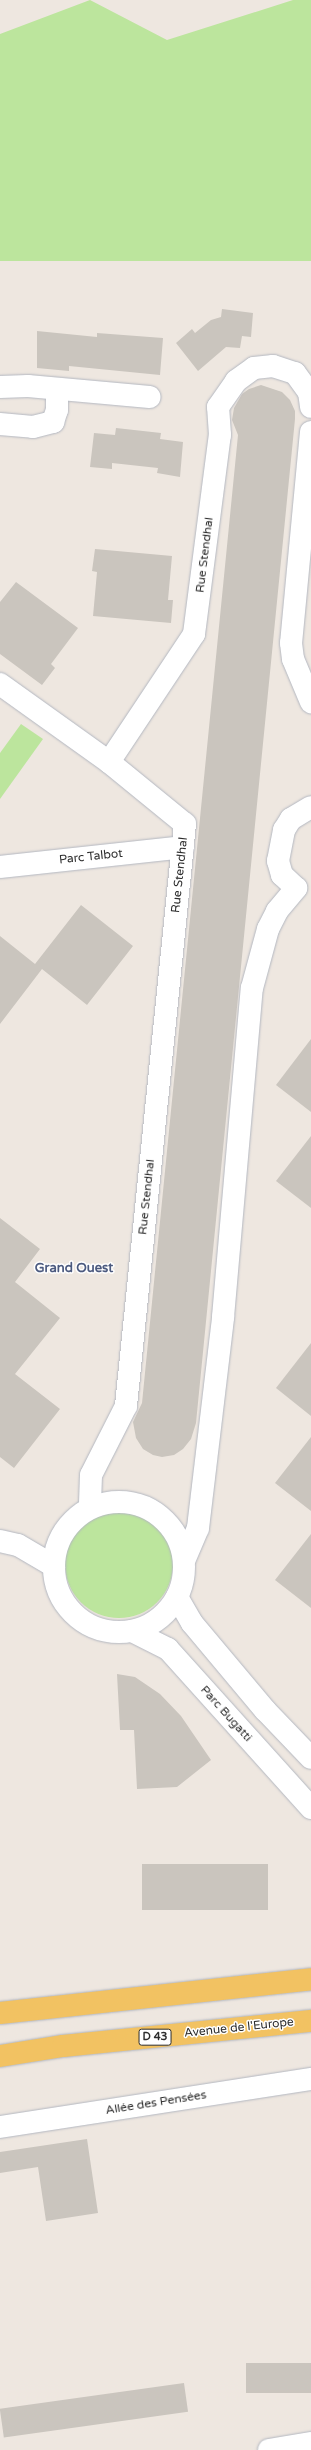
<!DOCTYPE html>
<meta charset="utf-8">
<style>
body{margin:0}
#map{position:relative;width:311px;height:2450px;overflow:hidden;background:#eee7e0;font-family:"Varela Round",sans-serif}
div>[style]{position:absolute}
.green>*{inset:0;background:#bce59d}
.round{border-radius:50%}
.building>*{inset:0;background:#cac5be;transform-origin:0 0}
.roads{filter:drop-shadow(0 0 1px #b3b7c0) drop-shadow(0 0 1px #b3b7c0)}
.minor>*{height:22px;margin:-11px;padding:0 11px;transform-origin:11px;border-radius:11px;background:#fff}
.minor>.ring{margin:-11px;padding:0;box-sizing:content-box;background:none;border:22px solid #fff;border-radius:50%}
.major>*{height:22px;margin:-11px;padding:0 11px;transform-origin:11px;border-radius:11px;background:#f2c262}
span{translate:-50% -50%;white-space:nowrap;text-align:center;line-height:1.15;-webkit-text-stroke:3px #fff;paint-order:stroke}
.shield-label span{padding:1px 3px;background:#fff;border:1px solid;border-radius:3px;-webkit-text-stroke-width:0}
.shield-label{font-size:11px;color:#2d2d2d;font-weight:700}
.street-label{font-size:12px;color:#2d2d2d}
.neighbourhood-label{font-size:13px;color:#4c5a7f;font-weight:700}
</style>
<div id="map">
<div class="green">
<div style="clip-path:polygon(90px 0,167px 40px,293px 0,311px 0,311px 261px,0 261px,0 34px)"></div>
<div style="clip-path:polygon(21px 724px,43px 739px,0 799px,0 753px)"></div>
<div class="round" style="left:65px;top:1510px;width:108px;height:108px"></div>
</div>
<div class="building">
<div style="clip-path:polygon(222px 309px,253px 313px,251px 337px,242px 336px,240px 348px,226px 347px,198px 371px,176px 343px,192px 329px,195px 333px,211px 320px,221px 317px)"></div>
<div style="clip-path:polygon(37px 331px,97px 337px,97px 333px,163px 338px,160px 375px,69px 366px,69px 371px,37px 368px)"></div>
<div style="clip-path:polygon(261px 385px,282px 392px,290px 400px,295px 411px,295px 419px,196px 1423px,191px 1439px,183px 1449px,174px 1455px,162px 1457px,153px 1455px,143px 1449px,136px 1438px,133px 1422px,142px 1403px,238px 435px,232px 420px,234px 408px,242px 394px,249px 389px)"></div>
<div style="clip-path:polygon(116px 428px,161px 433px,160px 439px,183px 442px,180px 477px,157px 473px,158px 468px,112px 463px,112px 469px,90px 467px,94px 433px,115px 435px)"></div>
<div style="clip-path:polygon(95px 549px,172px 556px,168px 600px,173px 600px,171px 623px,93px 616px,97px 572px,92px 571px)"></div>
<div style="clip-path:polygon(16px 582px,78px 628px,51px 664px,55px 668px,42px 685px,0 654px,0 602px)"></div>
<div style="clip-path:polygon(81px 905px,133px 946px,87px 1005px,42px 969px,0 1024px,0 936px,35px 964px)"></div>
<div style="clip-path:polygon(311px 1039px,311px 1112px,276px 1085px)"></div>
<div style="clip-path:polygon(311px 1136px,311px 1208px,276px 1181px)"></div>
<div style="clip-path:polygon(0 1218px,40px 1249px,15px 1282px,60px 1318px,15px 1374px,60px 1409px,14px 1468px,0 1457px)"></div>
<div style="clip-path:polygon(311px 1343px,311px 1416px,276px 1388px)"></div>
<div style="clip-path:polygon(311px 1437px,311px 1511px,275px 1483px)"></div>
<div style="clip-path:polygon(311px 1534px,311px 1608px,275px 1580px)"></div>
<div style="clip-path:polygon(117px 1674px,135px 1677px,160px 1694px,181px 1716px,211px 1760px,177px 1787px,137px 1789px,134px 1730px,120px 1730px)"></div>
<div style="left:268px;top:1864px;width:46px;height:126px;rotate:90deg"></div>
<div style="clip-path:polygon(87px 2139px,98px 2213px,46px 2221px,38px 2167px,0 2173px,0 2152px)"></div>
<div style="left:311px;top:2363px;width:30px;height:65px;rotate:90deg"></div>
<div style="left:184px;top:2383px;width:29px;height:186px;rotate:82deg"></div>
</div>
<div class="roads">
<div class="minor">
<div style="left:0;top:387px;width:28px;rotate:-2deg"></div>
<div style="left:28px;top:386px;width:122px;rotate:5.2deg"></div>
<div style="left:0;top:424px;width:33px;rotate:5deg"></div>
<div style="left:33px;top:427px;width:21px;rotate:-14deg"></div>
<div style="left:53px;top:422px;width:13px;rotate:-72deg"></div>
<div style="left:57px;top:410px;width:21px;rotate:-90deg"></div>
<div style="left:311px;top:432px;width:212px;rotate:95.4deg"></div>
<div style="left:291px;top:643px;width:16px;rotate:83deg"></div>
<div style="left:293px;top:659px;width:47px;rotate:67.3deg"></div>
<div style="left:0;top:684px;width:134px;rotate:35.6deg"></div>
<div style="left:109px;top:762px;width:98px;rotate:39.2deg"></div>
<div style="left:185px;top:824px;width:585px;rotate:95.79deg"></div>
<div style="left:126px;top:1406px;width:77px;rotate:116.9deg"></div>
<div style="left:91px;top:1475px;width:32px;rotate:92deg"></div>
<div style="left:109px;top:762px;width:154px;rotate:-56.4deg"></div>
<div style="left:194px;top:634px;width:201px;rotate:-82.6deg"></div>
<div style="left:220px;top:435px;width:28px;rotate:-94deg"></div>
<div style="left:218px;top:407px;width:32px;rotate:-55deg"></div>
<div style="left:236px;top:381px;width:22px;rotate:-36deg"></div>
<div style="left:254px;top:368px;width:19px;rotate:-6deg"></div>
<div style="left:273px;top:366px;width:23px;rotate:18deg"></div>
<div style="left:295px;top:373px;width:24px;rotate:54deg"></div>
<div style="left:309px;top:392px;width:15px;rotate:82deg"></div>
<div style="left:0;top:867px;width:184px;rotate:-6.2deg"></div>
<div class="ring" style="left:54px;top:1502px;width:108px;height:108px"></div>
<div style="left:0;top:1541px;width:18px;rotate:13deg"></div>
<div style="left:18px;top:1545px;width:42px;rotate:30.3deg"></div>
<div style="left:184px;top:1561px;width:36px;rotate:-67deg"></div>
<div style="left:198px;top:1528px;width:212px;rotate:-83.2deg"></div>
<div style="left:223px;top:1317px;width:330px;rotate:-85deg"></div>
<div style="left:252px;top:988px;width:61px;rotate:-74.8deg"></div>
<div style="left:268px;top:929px;width:20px;rotate:-63deg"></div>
<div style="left:277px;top:911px;width:30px;rotate:-50deg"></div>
<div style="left:296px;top:888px;width:19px;rotate:-137deg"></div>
<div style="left:282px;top:875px;width:15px;rotate:-106deg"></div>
<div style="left:278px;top:861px;width:32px;rotate:-79deg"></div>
<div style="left:284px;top:830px;width:13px;rotate:-58deg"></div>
<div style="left:291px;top:819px;width:23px;rotate:-31deg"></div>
<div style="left:177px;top:1597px;width:30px;rotate:60deg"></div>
<div style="left:192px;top:1623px;width:114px;rotate:50deg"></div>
<div style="left:265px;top:1710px;width:66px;rotate:46.2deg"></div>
<div style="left:132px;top:1631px;width:40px;rotate:26.6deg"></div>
<div style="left:168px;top:1649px;width:214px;rotate:48deg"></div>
<div style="left:0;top:2127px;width:315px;rotate:-8.8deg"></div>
<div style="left:269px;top:2450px;width:43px;rotate:-9.5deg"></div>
</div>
<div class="major">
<div style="left:0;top:2013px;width:313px;rotate:-6.2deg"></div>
<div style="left:0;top:2056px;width:64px;rotate:-9deg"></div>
<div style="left:63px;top:2046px;width:249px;rotate:-5.8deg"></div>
</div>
</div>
<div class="shield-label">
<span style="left:155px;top:2037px">D 43</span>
</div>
<div class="street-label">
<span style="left:205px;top:555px;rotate:-83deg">Rue Stendhal</span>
<span style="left:91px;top:857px;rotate:-6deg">Parc Talbot</span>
<span style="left:180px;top:875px;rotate:-84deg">Rue Stendhal</span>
<span style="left:147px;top:1197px;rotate:-84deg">Rue Stendhal</span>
<span style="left:226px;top:1714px;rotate:48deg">Parc Bugatti</span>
<span style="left:239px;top:2028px;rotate:-6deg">Avenue de l'Europe</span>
<span style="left:156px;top:2103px;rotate:-9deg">Allée des Pensées</span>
</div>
<div class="neighbourhood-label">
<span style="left:74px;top:1268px">Grand Ouest</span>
</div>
</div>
